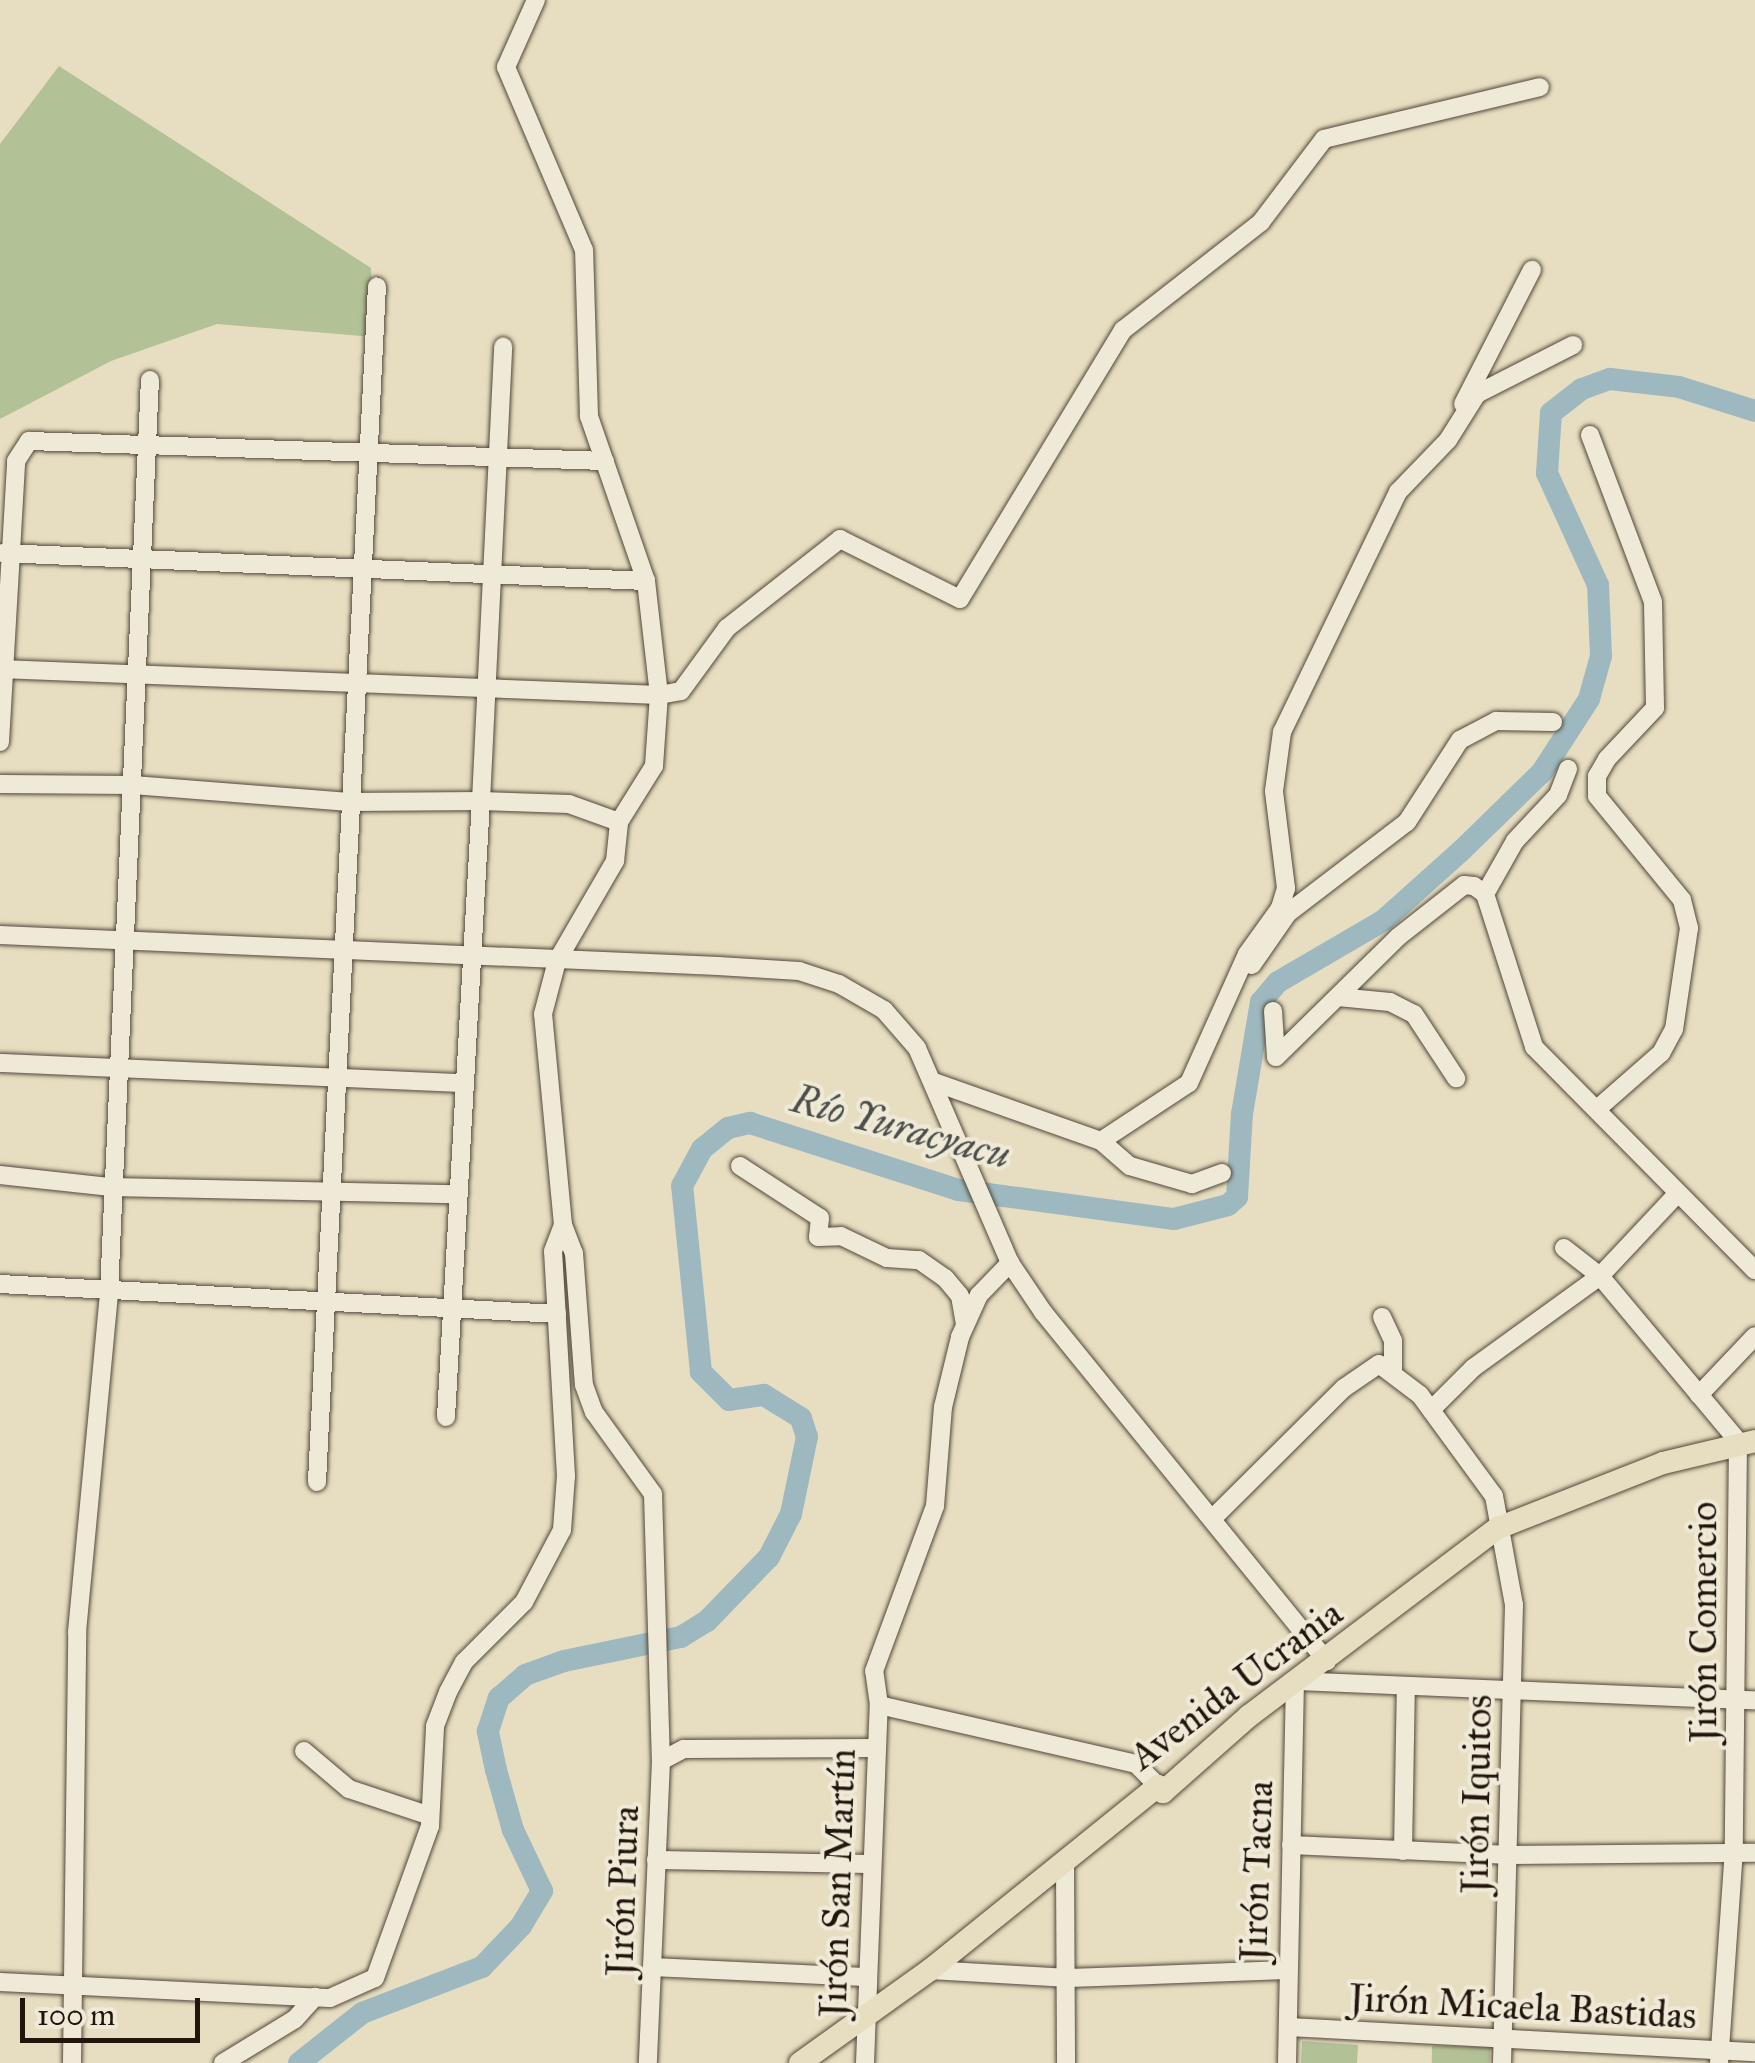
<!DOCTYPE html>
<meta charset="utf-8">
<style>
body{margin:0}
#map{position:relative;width:1755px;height:2063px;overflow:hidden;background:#e7dec1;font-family:"IM FELL Great Primer",serif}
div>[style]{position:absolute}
.green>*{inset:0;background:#b2c296;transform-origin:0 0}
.river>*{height:22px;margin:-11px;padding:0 11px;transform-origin:11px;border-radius:11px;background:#9db9bf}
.roads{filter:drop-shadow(0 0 2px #524739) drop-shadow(0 0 2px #524739)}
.minor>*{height:18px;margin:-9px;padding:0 9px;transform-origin:9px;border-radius:9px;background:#efead7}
.major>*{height:22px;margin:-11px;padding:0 11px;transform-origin:11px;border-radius:11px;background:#e7dec1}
span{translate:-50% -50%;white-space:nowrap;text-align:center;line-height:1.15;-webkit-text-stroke:8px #efead7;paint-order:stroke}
.street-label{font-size:38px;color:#21150c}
.water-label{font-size:40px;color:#4c4e4b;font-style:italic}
.scale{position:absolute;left:20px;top:1998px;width:180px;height:45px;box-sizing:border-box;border:5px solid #21150c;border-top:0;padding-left:12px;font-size:30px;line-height:35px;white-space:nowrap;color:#21150c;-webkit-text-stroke:8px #efead7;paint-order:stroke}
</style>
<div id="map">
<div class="green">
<div style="clip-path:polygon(59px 66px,371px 268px,374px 337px,217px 324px,111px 361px,0 419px,0 144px)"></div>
<div style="clip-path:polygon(1302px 2041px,1358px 2045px,1357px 2063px,1301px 2063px)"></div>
<div style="left:1432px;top:2046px;width:58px;height:17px;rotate:1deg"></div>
</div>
<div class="river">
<div style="left:299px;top:2063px;width:80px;rotate:-38.4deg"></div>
<div style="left:362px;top:2013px;width:129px;rotate:-21deg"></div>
<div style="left:482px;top:1967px;width:57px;rotate:-46.4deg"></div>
<div style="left:521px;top:1926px;width:41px;rotate:-59deg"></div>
<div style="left:542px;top:1891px;width:68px;rotate:-115.4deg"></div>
<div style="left:513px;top:1830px;width:62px;rotate:-105.8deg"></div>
<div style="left:496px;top:1770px;width:40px;rotate:-102deg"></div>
<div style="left:488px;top:1731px;width:35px;rotate:-72deg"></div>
<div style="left:499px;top:1698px;width:35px;rotate:-41deg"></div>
<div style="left:525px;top:1675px;width:41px;rotate:-19.7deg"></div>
<div style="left:564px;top:1661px;width:119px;rotate:-11.6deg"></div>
<div style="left:681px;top:1637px;width:31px;rotate:-32deg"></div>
<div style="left:707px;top:1621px;width:89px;rotate:-45.9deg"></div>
<div style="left:769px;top:1557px;width:48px;rotate:-62.9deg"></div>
<div style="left:791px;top:1514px;width:79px;rotate:-78.3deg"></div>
<div style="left:807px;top:1437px;width:20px;rotate:-108deg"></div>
<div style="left:801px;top:1418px;width:44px;rotate:-148.1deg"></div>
<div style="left:764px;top:1395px;width:35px;rotate:172deg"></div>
<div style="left:729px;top:1400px;width:40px;rotate:-135deg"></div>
<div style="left:701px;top:1372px;width:187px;rotate:-95.8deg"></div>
<div style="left:682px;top:1186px;width:42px;rotate:-61.6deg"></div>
<div style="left:702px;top:1149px;width:33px;rotate:-39deg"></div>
<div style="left:728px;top:1128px;width:23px;rotate:-13deg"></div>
<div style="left:750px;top:1123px;width:219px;rotate:17.8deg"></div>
<div style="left:959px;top:1190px;width:217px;rotate:7.7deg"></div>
<div style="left:1174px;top:1219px;width:56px;rotate:-14.5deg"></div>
<div style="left:1228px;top:1205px;width:12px;rotate:-42deg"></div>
<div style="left:1237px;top:1197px;width:83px;rotate:-86.6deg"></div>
<div style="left:1242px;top:1114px;width:114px;rotate:-80.4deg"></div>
<div style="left:1261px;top:1002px;width:26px;rotate:-50deg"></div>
<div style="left:1278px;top:982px;width:123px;rotate:-30.3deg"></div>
<div style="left:1384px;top:920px;width:105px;rotate:-41.9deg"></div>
<div style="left:1462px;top:850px;width:112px;rotate:-44.3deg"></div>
<div style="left:1542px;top:772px;width:87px;rotate:-57.2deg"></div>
<div style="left:1589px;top:699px;width:45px;rotate:-74.4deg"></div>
<div style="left:1601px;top:656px;width:71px;rotate:-92.4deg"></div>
<div style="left:1598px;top:585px;width:123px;rotate:-114.5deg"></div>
<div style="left:1547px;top:473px;width:60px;rotate:-86.2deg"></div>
<div style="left:1551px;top:413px;width:39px;rotate:-38deg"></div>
<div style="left:1582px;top:389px;width:30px;rotate:-20deg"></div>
<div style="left:1610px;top:379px;width:69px;rotate:6.6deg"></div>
<div style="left:1679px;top:387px;width:80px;rotate:17.5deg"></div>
</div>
<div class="roads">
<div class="minor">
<div style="left:1463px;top:404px;width:151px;rotate:-62.8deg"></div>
<div style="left:1590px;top:435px;width:178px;rotate:69.3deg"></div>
<div style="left:1653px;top:602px;width:106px;rotate:88.9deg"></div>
<div style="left:1655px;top:708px;width:70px;rotate:133.3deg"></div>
<div style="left:1607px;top:759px;width:20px;rotate:120deg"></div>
<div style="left:1597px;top:776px;width:20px;rotate:90deg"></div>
<div style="left:1597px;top:796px;width:134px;rotate:50.7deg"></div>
<div style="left:1682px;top:900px;width:29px;rotate:76deg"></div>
<div style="left:1689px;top:928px;width:102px;rotate:98.4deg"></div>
<div style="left:1674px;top:1029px;width:27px;rotate:118deg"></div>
<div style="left:1661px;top:1053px;width:86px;rotate:138.8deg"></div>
<div style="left:2px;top:553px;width:645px;rotate:2.49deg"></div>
<div style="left:0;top:669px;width:660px;rotate:2.26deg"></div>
<div style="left:659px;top:695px;width:22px;rotate:-10deg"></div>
<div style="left:681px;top:691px;width:78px;rotate:-53.9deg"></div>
<div style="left:727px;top:628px;width:144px;rotate:-38.2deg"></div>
<div style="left:840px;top:539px;width:134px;rotate:26.6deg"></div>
<div style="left:960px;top:599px;width:315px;rotate:-58.8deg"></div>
<div style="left:1123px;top:330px;width:175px;rotate:-38deg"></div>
<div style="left:1261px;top:222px;width:104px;rotate:-52.8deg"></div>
<div style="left:1324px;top:139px;width:222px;rotate:-13.5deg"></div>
<div style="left:0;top:742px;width:281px;rotate:-86.7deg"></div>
<div style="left:16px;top:461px;width:24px;rotate:-57deg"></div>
<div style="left:29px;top:441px;width:576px;rotate:1.99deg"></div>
<div style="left:0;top:784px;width:133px;rotate:0.4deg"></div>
<div style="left:133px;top:785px;width:217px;rotate:4.5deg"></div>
<div style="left:349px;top:802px;width:132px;rotate:-0.4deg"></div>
<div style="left:481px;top:801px;width:455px;rotate:-87.2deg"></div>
<div style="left:1485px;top:894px;width:61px;rotate:-60.5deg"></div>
<div style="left:1515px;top:841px;width:63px;rotate:-46.9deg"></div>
<div style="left:1558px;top:795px;width:28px;rotate:-69deg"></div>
<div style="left:0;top:935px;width:719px;rotate:2.47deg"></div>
<div style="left:718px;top:966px;width:81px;rotate:3.5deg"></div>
<div style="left:799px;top:971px;width:42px;rotate:18deg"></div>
<div style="left:839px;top:984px;width:52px;rotate:30deg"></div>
<div style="left:884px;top:1010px;width:50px;rotate:49deg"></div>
<div style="left:917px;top:1048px;width:234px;rotate:66.6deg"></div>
<div style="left:1010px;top:1263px;width:59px;rotate:56deg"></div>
<div style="left:1043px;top:1312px;width:450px;rotate:50.9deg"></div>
<div style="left:1252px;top:965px;width:63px;rotate:-55.3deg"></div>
<div style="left:1288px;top:913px;width:150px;rotate:-37.4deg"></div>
<div style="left:1407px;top:822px;width:98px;rotate:-57.1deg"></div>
<div style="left:1460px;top:740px;width:41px;rotate:-27.8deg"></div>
<div style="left:1496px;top:721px;width:57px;rotate:1deg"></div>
<div style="left:1338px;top:997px;width:52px;rotate:5.5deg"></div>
<div style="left:1390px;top:1002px;width:27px;rotate:27deg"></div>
<div style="left:1414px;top:1014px;width:77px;rotate:56.7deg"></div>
<div style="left:1273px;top:1011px;width:46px;rotate:86.3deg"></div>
<div style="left:1276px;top:1057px;width:171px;rotate:-44.5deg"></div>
<div style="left:1398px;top:937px;width:84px;rotate:-38.2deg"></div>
<div style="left:1464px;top:885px;width:10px;rotate:6deg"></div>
<div style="left:1474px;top:886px;width:14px;rotate:36deg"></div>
<div style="left:1485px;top:894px;width:161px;rotate:72.2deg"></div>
<div style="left:1534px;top:1047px;width:314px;rotate:45.3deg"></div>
<div style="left:0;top:1063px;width:464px;rotate:2.5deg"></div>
<div style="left:934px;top:1082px;width:177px;rotate:19.5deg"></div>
<div style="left:1101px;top:1141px;width:38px;rotate:41deg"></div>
<div style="left:1130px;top:1166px;width:65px;rotate:16.2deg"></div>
<div style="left:1192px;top:1184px;width:32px;rotate:-20deg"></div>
<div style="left:1101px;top:1141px;width:105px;rotate:-33.4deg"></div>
<div style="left:1189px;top:1083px;width:141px;rotate:-65.8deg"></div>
<div style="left:1247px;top:954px;width:57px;rotate:-54.3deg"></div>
<div style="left:1280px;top:908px;width:21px;rotate:-73deg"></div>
<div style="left:1286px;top:888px;width:98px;rotate:-97.1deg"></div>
<div style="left:1274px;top:791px;width:60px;rotate:-82.3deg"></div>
<div style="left:1282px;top:732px;width:267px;rotate:-64.2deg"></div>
<div style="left:1398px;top:492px;width:72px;rotate:-46.1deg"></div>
<div style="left:1448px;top:440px;width:54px;rotate:-57.8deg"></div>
<div style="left:1477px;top:394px;width:108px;rotate:-27deg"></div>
<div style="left:740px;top:1166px;width:95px;rotate:33deg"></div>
<div style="left:820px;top:1218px;width:19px;rotate:96deg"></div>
<div style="left:818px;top:1237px;width:23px;rotate:-2deg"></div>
<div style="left:841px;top:1236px;width:51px;rotate:25.6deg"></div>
<div style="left:887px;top:1258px;width:32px;rotate:4deg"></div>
<div style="left:919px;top:1260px;width:32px;rotate:35deg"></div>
<div style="left:945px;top:1278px;width:23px;rotate:50deg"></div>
<div style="left:960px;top:1296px;width:29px;rotate:80deg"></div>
<div style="left:0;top:1175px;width:112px;rotate:6.2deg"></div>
<div style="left:111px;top:1187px;width:344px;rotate:1.2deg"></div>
<div style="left:563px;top:1225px;width:30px;rotate:69deg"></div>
<div style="left:574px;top:1253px;width:132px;rotate:85.7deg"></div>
<div style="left:584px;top:1385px;width:29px;rotate:70deg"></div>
<div style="left:594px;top:1412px;width:101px;rotate:54.3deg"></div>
<div style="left:653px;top:1494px;width:267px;rotate:88.3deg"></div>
<div style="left:661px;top:1761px;width:302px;rotate:92.5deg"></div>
<div style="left:1564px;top:1248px;width:46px;rotate:37.9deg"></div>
<div style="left:1600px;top:1276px;width:215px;rotate:50.1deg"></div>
<div style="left:1738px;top:1441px;width:408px;rotate:90.6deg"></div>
<div style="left:1734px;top:1849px;width:215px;rotate:94deg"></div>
<div style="left:0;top:1284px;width:558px;rotate:3.08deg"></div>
<div style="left:1382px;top:1317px;width:26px;rotate:65deg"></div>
<div style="left:1393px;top:1341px;width:29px;rotate:90deg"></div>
<div style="left:1699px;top:1395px;width:81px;rotate:-46.5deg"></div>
<div style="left:1431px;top:1410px;width:59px;rotate:-45deg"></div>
<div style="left:1473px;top:1368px;width:157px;rotate:-35.9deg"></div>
<div style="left:1600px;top:1276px;width:112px;rotate:-46.8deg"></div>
<div style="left:446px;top:1417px;width:617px;rotate:-86.75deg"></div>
<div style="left:481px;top:801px;width:88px;rotate:2deg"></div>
<div style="left:569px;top:804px;width:53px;rotate:19.8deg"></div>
<div style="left:317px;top:1482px;width:1197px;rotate:-87.13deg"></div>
<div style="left:1212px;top:1519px;width:186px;rotate:-44.8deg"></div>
<div style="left:1344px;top:1388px;width:42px;rotate:-34.4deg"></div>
<div style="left:1379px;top:1364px;width:51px;rotate:37.1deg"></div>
<div style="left:1420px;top:1395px;width:125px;rotate:53.8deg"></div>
<div style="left:1494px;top:1496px;width:111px;rotate:79.6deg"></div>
<div style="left:1514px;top:1605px;width:458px;rotate:91.5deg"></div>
<div style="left:879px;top:1705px;width:264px;rotate:12.9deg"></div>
<div style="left:1136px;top:1764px;width:31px;rotate:45deg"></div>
<div style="left:304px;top:1751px;width:59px;rotate:40.2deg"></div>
<div style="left:349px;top:1789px;width:85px;rotate:18.4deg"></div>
<div style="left:661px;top:1761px;width:26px;rotate:-28deg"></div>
<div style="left:684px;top:1749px;width:192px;rotate:-0.3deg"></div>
<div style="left:1291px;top:1845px;width:219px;rotate:2.6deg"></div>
<div style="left:1510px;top:1855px;width:245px;rotate:-0.5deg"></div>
<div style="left:1403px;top:1851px;width:165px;rotate:-89deg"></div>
<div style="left:656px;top:1860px;width:215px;rotate:1.1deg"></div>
<div style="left:1065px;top:1864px;width:199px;rotate:89.7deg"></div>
<div style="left:652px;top:1967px;width:213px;rotate:2.7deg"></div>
<div style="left:930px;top:1970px;width:139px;rotate:3.3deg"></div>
<div style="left:1069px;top:1978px;width:217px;rotate:-2.1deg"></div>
<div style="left:0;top:1982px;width:330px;rotate:2.8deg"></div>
<div style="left:330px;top:1998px;width:49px;rotate:-24deg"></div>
<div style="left:375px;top:1978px;width:162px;rotate:-70.1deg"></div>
<div style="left:430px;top:1826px;width:100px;rotate:-87.1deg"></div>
<div style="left:435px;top:1726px;width:36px;rotate:-69deg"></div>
<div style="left:448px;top:1692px;width:34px;rotate:-62deg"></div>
<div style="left:464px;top:1662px;width:85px;rotate:-45deg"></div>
<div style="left:524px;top:1602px;width:81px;rotate:-62.2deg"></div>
<div style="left:562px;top:1530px;width:54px;rotate:-85.8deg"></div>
<div style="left:566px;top:1476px;width:225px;rotate:-93.3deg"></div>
<div style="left:553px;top:1251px;width:28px;rotate:-69deg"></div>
<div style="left:563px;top:1225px;width:212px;rotate:-95.4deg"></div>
<div style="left:543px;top:1014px;width:55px;rotate:-75.2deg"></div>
<div style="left:557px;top:961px;width:116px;rotate:-59.9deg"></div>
<div style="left:615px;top:861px;width:39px;rotate:-84deg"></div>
<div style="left:619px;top:822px;width:66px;rotate:-58deg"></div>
<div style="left:654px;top:766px;width:71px;rotate:-86deg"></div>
<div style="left:659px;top:695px;width:115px;rotate:-96.5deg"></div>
<div style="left:646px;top:581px;width:175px;rotate:-109.1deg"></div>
<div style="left:589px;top:416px;width:166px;rotate:-91.7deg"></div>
<div style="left:584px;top:250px;width:199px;rotate:-113.1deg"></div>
<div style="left:506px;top:67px;width:73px;rotate:-65.9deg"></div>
<div style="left:1289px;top:2027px;width:467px;rotate:3.1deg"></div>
<div style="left:72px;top:2063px;width:431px;rotate:-89.3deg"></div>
<div style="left:77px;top:1632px;width:342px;rotate:-84.6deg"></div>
<div style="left:109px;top:1292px;width:913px;rotate:-87.43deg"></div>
<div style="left:223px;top:2063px;width:84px;rotate:-31.4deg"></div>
<div style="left:295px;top:2019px;width:30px;rotate:-48deg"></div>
<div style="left:865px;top:2063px;width:358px;rotate:-87.8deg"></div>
<div style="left:879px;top:1705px;width:34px;rotate:-98deg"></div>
<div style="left:874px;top:1671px;width:176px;rotate:-69.7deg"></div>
<div style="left:935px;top:1506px;width:99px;rotate:-85.4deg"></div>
<div style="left:943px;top:1407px;width:72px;rotate:-76.3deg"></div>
<div style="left:960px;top:1337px;width:46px;rotate:-65.7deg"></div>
<div style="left:979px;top:1295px;width:45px;rotate:-45.9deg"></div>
<div style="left:1287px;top:2063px;width:382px;rotate:-88.8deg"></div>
<div style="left:1295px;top:1681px;width:460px;rotate:2.4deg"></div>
</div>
<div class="major">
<div style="left:800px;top:2063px;width:160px;rotate:-35.6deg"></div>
<div style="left:930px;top:1970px;width:293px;rotate:-38.9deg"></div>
<div style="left:1158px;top:1786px;width:8px;rotate:50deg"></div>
<div style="left:1163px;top:1792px;width:115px;rotate:-41.5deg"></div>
<div style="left:1249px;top:1716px;width:312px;rotate:-37.1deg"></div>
<div style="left:1498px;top:1528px;width:177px;rotate:-21.5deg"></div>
<div style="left:1663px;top:1463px;width:95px;rotate:-13.4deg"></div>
</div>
</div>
<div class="street-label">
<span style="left:1704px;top:1622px;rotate:-90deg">Jirón Comercio</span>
<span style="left:1236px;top:1685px;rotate:-37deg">Avenida Ucrania</span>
<span style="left:1477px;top:1794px;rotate:-89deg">Jirón Iquitos</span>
<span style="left:1257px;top:1871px;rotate:-88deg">Jirón Tacna</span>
<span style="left:838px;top:1883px;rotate:-88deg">Jirón San Martín</span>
<span style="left:623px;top:1891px;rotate:-88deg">Jirón Piura</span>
<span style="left:1523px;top:2007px;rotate:3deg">Jirón Micaela Bastidas</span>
</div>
<div class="water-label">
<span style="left:901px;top:1127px;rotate:15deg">Río Yuracyacu</span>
</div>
<div class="scale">100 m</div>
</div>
